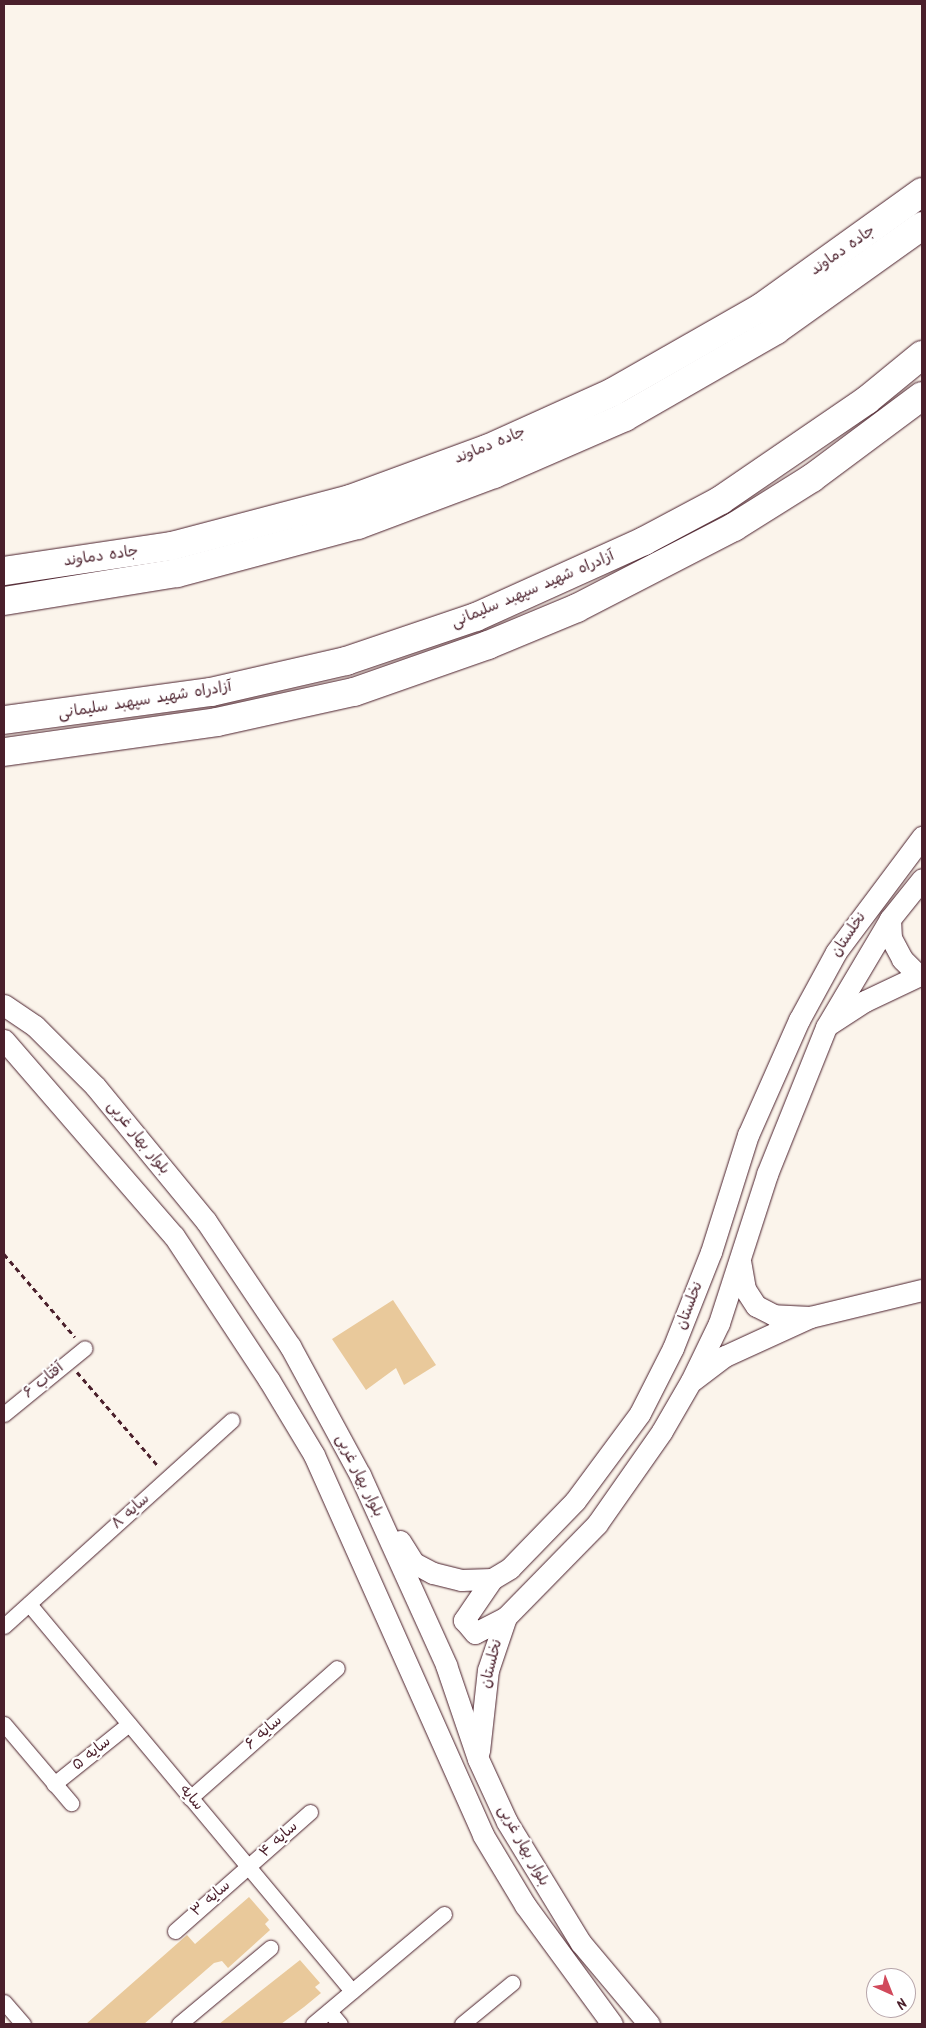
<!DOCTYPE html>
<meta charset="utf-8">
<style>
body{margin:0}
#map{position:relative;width:926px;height:2028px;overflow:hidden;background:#fbf4eb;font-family:Kalam,"Playpen Sans Arabic",sans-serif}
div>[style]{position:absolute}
.building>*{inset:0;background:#e9c99b}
.path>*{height:3px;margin-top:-1.5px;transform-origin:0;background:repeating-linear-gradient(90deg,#4a1f2b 0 5px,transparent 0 9px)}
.roads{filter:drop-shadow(0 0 1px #4a1f2b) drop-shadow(0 0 1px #4a1f2b)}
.street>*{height:15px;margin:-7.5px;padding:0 7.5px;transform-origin:7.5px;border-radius:7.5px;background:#fff}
.secondary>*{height:21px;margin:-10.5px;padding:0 10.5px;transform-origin:10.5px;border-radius:10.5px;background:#fff}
.highway>*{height:28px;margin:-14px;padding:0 14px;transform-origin:14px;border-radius:14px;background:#fff}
span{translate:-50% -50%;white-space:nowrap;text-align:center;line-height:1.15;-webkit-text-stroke:4.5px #fff;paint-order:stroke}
.street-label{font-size:15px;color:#4a1f2b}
.frame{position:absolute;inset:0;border:5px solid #4a1f2b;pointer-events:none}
.north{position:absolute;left:866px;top:1968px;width:50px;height:50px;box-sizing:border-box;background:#fff;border:1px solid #b7a5aa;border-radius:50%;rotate:136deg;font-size:14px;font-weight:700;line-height:20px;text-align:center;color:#4a1f2b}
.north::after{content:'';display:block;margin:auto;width:18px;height:22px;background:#d1495b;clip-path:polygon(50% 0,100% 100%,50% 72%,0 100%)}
</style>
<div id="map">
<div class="building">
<div style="clip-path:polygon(393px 1300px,436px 1365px,404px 1385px,396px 1368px,366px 1390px,332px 1339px)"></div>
<div style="clip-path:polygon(249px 1897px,269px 1920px,265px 1924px,270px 1930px,228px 1968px,222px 1961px,214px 1963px,144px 2024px,86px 2024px,187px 1935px,195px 1944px)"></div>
<div style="clip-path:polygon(300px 1960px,320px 1983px,315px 1987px,321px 1993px,304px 2007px,281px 2024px,219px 2024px)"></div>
</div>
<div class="path">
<div style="left:4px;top:1254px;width:109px;rotate:49.5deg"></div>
<div style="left:77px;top:1372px;width:125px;rotate:49.2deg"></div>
</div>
<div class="roads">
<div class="street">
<div style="left:4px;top:1414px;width:104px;rotate:-39.2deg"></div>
<div style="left:29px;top:1604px;width:504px;rotate:50.15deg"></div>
<div style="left:4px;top:1626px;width:307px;rotate:-42.1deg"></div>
<div style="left:4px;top:1724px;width:104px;rotate:49.7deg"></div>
<div style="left:54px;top:1784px;width:96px;rotate:-38.7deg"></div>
<div style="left:190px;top:1798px;width:196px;rotate:-41.5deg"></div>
<div style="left:175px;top:1931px;width:180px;rotate:-41.4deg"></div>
<div style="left:4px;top:2002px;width:29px;rotate:49deg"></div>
<div style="left:329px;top:2011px;width:17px;rotate:50deg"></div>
<div style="left:179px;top:2024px;width:119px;rotate:-39.9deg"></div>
<div style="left:313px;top:2024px;width:171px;rotate:-40deg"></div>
<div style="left:462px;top:2024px;width:65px;rotate:-39.4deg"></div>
</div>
<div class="secondary">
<div style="left:890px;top:919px;width:19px;rotate:87deg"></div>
<div style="left:891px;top:938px;width:24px;rotate:62deg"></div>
<div style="left:902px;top:959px;width:23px;rotate:45deg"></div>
<div style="left:4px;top:1005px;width:37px;rotate:34deg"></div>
<div style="left:35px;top:1026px;width:85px;rotate:45deg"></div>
<div style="left:95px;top:1086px;width:175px;rotate:50.6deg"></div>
<div style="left:206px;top:1221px;width:151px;rotate:56.1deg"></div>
<div style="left:290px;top:1346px;width:147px;rotate:61.5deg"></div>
<div style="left:360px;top:1475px;width:209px;rotate:65.6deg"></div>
<div style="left:446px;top:1665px;width:99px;rotate:71.2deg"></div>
<div style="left:478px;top:1759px;width:69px;rotate:65.3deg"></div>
<div style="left:507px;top:1822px;width:142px;rotate:58.6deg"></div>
<div style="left:581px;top:1943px;width:106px;rotate:50deg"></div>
<div style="left:828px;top:1025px;width:44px;rotate:-33deg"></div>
<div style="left:865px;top:1001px;width:63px;rotate:-25.3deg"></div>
<div style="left:4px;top:1040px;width:259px;rotate:49.1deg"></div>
<div style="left:174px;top:1236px;width:173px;rotate:56.6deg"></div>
<div style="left:269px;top:1380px;width:87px;rotate:59deg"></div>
<div style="left:314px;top:1455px;width:416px;rotate:66deg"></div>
<div style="left:483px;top:1835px;width:82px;rotate:59deg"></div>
<div style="left:525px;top:1905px;width:147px;rotate:53.8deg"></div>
<div style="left:810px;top:1317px;width:115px;rotate:-13.6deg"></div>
<div style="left:693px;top:1380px;width:40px;rotate:-37deg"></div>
<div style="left:725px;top:1356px;width:94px;rotate:-24.6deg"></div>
<div style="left:810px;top:1317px;width:36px;rotate:-177deg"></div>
<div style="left:774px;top:1315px;width:20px;rotate:-153deg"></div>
<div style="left:756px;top:1306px;width:20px;rotate:-123deg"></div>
<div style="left:745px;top:1289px;width:27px;rotate:-100deg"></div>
<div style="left:400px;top:1541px;width:26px;rotate:58deg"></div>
<div style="left:414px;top:1563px;width:21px;rotate:28deg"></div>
<div style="left:433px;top:1573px;width:29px;rotate:14deg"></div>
<div style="left:461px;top:1580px;width:31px;rotate:-2deg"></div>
<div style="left:492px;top:1579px;width:21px;rotate:-31deg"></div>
<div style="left:510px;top:1568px;width:93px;rotate:-45.9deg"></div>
<div style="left:575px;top:1501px;width:109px;rotate:-53.5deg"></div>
<div style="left:640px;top:1413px;width:73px;rotate:-63.1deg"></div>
<div style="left:673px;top:1348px;width:103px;rotate:-68.4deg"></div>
<div style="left:711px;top:1252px;width:123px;rotate:-72.5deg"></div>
<div style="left:748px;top:1135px;width:126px;rotate:-66.1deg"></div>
<div style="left:799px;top:1020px;width:77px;rotate:-61.4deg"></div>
<div style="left:836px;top:952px;width:144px;rotate:-53.2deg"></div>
<div style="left:492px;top:1579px;width:50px;rotate:124.3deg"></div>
<div style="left:464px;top:1620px;width:17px;rotate:50deg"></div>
<div style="left:475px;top:1633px;width:35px;rotate:-27deg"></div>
<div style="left:479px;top:1751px;width:81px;rotate:-83.7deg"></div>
<div style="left:488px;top:1670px;width:56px;rotate:-71.2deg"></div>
<div style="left:506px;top:1617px;width:130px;rotate:-45.6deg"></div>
<div style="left:597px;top:1524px;width:113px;rotate:-55deg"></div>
<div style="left:662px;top:1431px;width:58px;rotate:-59.9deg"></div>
<div style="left:691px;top:1381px;width:64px;rotate:-64.2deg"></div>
<div style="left:719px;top:1323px;width:157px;rotate:-72.1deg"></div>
<div style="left:767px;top:1174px;width:158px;rotate:-68.1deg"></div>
<div style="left:826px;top:1027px;width:126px;rotate:-59.3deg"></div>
<div style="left:890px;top:919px;width:51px;rotate:-51.3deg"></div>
</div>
<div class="highway">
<div style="left:4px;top:571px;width:170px;rotate:-8.5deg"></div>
<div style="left:172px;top:546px;width:184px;rotate:-14.8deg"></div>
<div style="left:350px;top:499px;width:146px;rotate:-20.1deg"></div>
<div style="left:487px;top:449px;width:138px;rotate:-24.3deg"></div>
<div style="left:613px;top:392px;width:172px;rotate:-29.7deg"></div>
<div style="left:762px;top:307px;width:197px;rotate:-35.7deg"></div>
<div style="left:4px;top:601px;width:175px;rotate:-9.2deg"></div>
<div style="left:177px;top:573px;width:187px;rotate:-14.9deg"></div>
<div style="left:358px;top:525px;width:145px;rotate:-20.6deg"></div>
<div style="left:494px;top:474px;width:143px;rotate:-23.5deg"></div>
<div style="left:625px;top:417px;width:174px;rotate:-29.9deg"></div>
<div style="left:776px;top:330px;width:179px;rotate:-35.5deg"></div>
<div style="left:4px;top:720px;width:209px;rotate:-7.7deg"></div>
<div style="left:211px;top:692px;width:139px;rotate:-12.9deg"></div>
<div style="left:346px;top:661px;width:137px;rotate:-18.7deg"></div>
<div style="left:476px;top:617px;width:184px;rotate:-24.3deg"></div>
<div style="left:644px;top:541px;width:87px;rotate:-28deg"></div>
<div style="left:721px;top:500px;width:177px;rotate:-34.4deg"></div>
<div style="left:867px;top:400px;width:71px;rotate:-39.3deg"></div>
<div style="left:4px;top:752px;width:215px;rotate:-8deg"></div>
<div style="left:217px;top:722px;width:140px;rotate:-12.4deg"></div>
<div style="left:354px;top:692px;width:142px;rotate:-19.3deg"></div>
<div style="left:488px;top:645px;width:96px;rotate:-22.6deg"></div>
<div style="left:577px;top:608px;width:177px;rotate:-27.3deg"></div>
<div style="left:734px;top:527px;width:92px;rotate:-32.1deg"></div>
<div style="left:812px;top:478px;width:137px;rotate:-36.7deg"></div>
</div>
</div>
<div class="street-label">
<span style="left:843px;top:251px;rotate:-35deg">جاده دماوند</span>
<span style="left:490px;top:446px;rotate:-22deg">جاده دماوند</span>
<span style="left:101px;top:557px;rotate:-8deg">جاده دماوند</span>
<span style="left:533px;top:590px;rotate:-23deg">آزادراه شهید سپهبد سلیمانی</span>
<span style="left:145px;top:701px;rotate:-9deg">آزادراه شهید سپهبد سلیمانی</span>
<span style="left:849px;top:935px;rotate:-56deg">نخلستان</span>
<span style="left:138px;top:1138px;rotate:51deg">بلوار بهار غربی</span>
<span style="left:690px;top:1306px;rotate:-69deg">نخلستان</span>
<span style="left:44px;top:1381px;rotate:-39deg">آفتاب ۶</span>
<span style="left:359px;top:1476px;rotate:64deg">بلوار بهار غربی</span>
<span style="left:131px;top:1512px;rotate:-42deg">سایه ۸</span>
<span style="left:492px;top:1664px;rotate:-76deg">نخلستان</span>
<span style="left:264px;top:1733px;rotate:-41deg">سایه ۶</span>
<span style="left:92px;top:1754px;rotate:-39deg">سایه ۵</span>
<span style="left:191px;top:1798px;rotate:50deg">سایه</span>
<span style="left:279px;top:1840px;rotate:-42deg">سایه ۴</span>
<span style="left:523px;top:1846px;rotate:61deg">بلوار بهار غربی</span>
<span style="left:211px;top:1899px;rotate:-41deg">سایه ۳</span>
</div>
<div class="frame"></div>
<div class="north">N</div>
</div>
